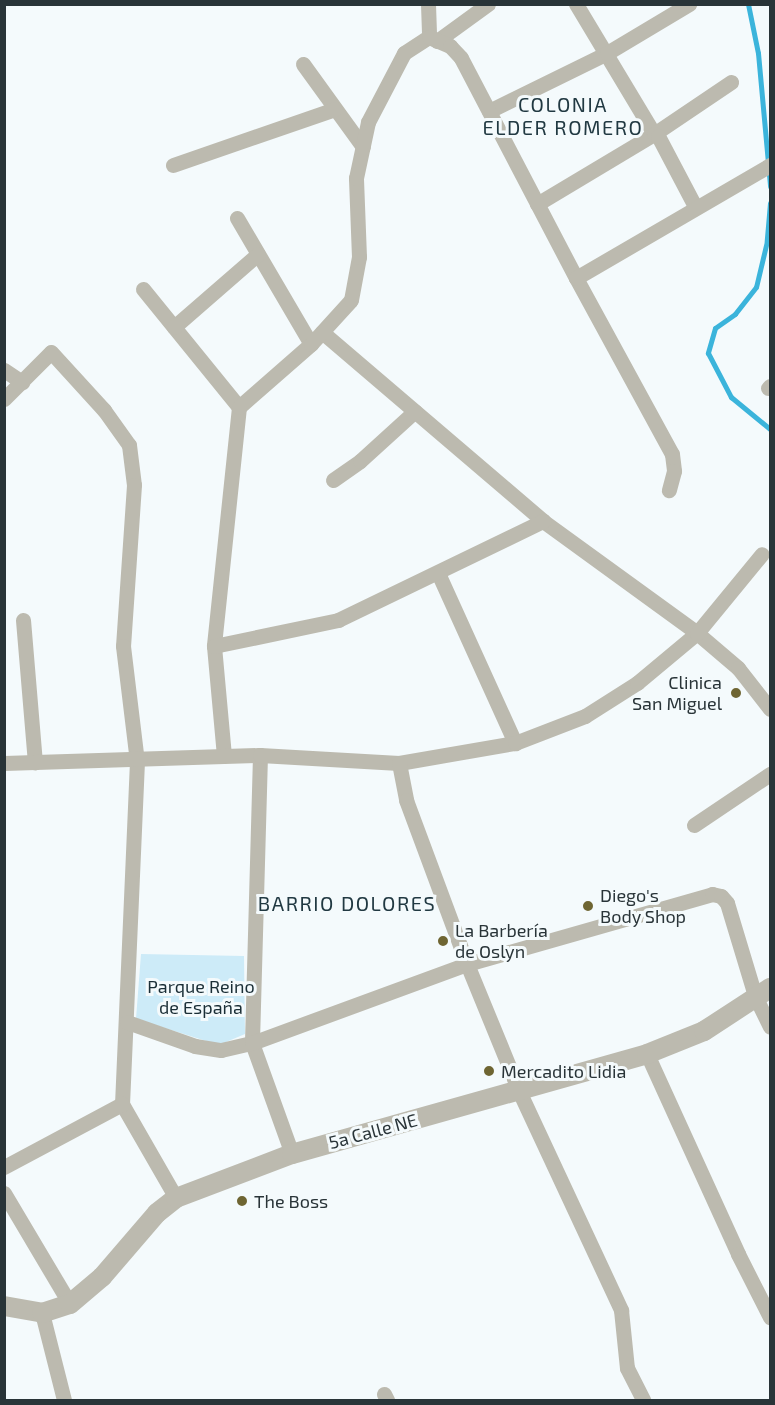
<!DOCTYPE html>
<meta charset="utf-8">
<style>
body{margin:0}
#map{position:relative;width:775px;height:1405px;overflow:hidden;background:#f4fafc;font-family:"Exo 2",sans-serif}
div>[style]{position:absolute}
.green>*{inset:0;background:#cdebf8}
.stream>*{height:5px;margin:-2.5px;padding:0 2.5px;transform-origin:2.5px;border-radius:2.5px;background:#3bb4db}
.minor>*{height:15px;margin:-7.5px;padding:0 7.5px;transform-origin:7.5px;border-radius:7.5px;background:#bcbaaf}
.tertiary>*{height:20px;margin:-10px;padding:0 10px;transform-origin:10px;border-radius:10px;background:#bcbaaf}
.dots>*{width:16px;height:16px;translate:-50% -50%;box-sizing:border-box;border:3px solid #f4fafc;border-radius:50%}
span{translate:-50% -50%;white-space:nowrap;text-align:center;line-height:1.15;-webkit-text-stroke:6px #f4fafc;paint-order:stroke}
.poi-label{font-size:18px;color:#293438}
.right{translate:-100% -50%;text-align:right}
.left{translate:0 -50%;text-align:left}
.park-label{font-size:18px;color:#1a2e36}
.street-label{font-size:18px;color:#293438}
.neighbourhood-label{font-size:20px;color:#213942;letter-spacing:1.5px}
.frame{position:absolute;inset:0;border:6px solid #293438;pointer-events:none}
</style>
<div id="map">
<div class="green">
<div style="clip-path:polygon(141px 954px,244px 956px,245px 1034px,219px 1045px,136px 1019px)"></div>
</div>
<div class="stream">
<div style="left:748px;top:4px;width:50px;rotate:78.5deg"></div>
<div style="left:758px;top:53px;width:134px;rotate:84.8deg"></div>
<div style="left:770px;top:203px;width:38px;rotate:95deg"></div>
<div style="left:767px;top:241px;width:47px;rotate:103.4deg"></div>
<div style="left:756px;top:287px;width:34px;rotate:128deg"></div>
<div style="left:735px;top:314px;width:24px;rotate:145deg"></div>
<div style="left:715px;top:328px;width:26px;rotate:106deg"></div>
<div style="left:708px;top:353px;width:50px;rotate:62.4deg"></div>
<div style="left:731px;top:397px;width:50px;rotate:39.4deg"></div>
</div>
<div class="minor">
<div style="left:428px;top:4px;width:33px;rotate:88deg"></div>
<div style="left:576px;top:4px;width:152px;rotate:59deg"></div>
<div style="left:654px;top:134px;width:93px;rotate:-34deg"></div>
<div style="left:437px;top:41px;width:63px;rotate:-36deg"></div>
<div style="left:303px;top:64px;width:102px;rotate:54.1deg"></div>
<div style="left:489px;top:111px;width:131px;rotate:-26.2deg"></div>
<div style="left:607px;top:53px;width:96px;rotate:-30.9deg"></div>
<div style="left:173px;top:165px;width:171px;rotate:-19.1deg"></div>
<div style="left:537px;top:204px;width:136px;rotate:-30.9deg"></div>
<div style="left:654px;top:134px;width:4px;rotate:27deg"></div>
<div style="left:658px;top:136px;width:81px;rotate:62.2deg"></div>
<div style="left:237px;top:218px;width:146px;rotate:59.6deg"></div>
<div style="left:576px;top:278px;width:200px;rotate:61.4deg"></div>
<div style="left:672px;top:454px;width:17px;rotate:83deg"></div>
<div style="left:674px;top:471px;width:20px;rotate:105deg"></div>
<div style="left:143px;top:289px;width:152px;rotate:50.9deg"></div>
<div style="left:239px;top:407px;width:240px;rotate:96deg"></div>
<div style="left:214px;top:646px;width:110px;rotate:84.8deg"></div>
<div style="left:174px;top:327px;width:111px;rotate:-41deg"></div>
<div style="left:322px;top:332px;width:291px;rotate:40.5deg"></div>
<div style="left:543px;top:521px;width:190px;rotate:36deg"></div>
<div style="left:697px;top:633px;width:54px;rotate:40.5deg"></div>
<div style="left:738px;top:668px;width:52px;rotate:52deg"></div>
<div style="left:4px;top:370px;width:22px;rotate:34deg"></div>
<div style="left:768px;top:388px;width:3px;rotate:-45deg"></div>
<div style="left:4px;top:399px;width:66px;rotate:-45deg"></div>
<div style="left:51px;top:352px;width:79px;rotate:47.6deg"></div>
<div style="left:104px;top:410px;width:43px;rotate:54.5deg"></div>
<div style="left:129px;top:445px;width:40px;rotate:82.9deg"></div>
<div style="left:134px;top:485px;width:161px;rotate:93.9deg"></div>
<div style="left:123px;top:646px;width:116px;rotate:83.1deg"></div>
<div style="left:137px;top:761px;width:343px;rotate:92.5deg"></div>
<div style="left:122px;top:1104px;width:108px;rotate:60.1deg"></div>
<div style="left:239px;top:407px;width:96px;rotate:-41.2deg"></div>
<div style="left:311px;top:344px;width:59px;rotate:-47.7deg"></div>
<div style="left:351px;top:300px;width:44px;rotate:-79.5deg"></div>
<div style="left:359px;top:257px;width:79px;rotate:-92.2deg"></div>
<div style="left:356px;top:178px;width:57px;rotate:-77.9deg"></div>
<div style="left:368px;top:122px;width:78px;rotate:-62.4deg"></div>
<div style="left:404px;top:53px;width:30px;rotate:-33deg"></div>
<div style="left:429px;top:37px;width:23px;rotate:23deg"></div>
<div style="left:450px;top:46px;width:16px;rotate:47deg"></div>
<div style="left:461px;top:58px;width:248px;rotate:62.4deg"></div>
<div style="left:576px;top:278px;width:225px;rotate:-30.2deg"></div>
<div style="left:333px;top:480px;width:33px;rotate:-35deg"></div>
<div style="left:360px;top:461px;width:74px;rotate:-42.3deg"></div>
<div style="left:438px;top:573px;width:187px;rotate:65.6deg"></div>
<div style="left:23px;top:620px;width:143px;rotate:85.2deg"></div>
<div style="left:214px;top:646px;width:127px;rotate:-11.8deg"></div>
<div style="left:338px;top:620px;width:228px;rotate:-25.8deg"></div>
<div style="left:260px;top:755px;width:288px;rotate:91.6deg"></div>
<div style="left:252px;top:1043px;width:118px;rotate:70.2deg"></div>
<div style="left:4px;top:763px;width:256px;rotate:-1.8deg"></div>
<div style="left:260px;top:755px;width:139px;rotate:3.3deg"></div>
<div style="left:399px;top:763px;width:118px;rotate:-9.8deg"></div>
<div style="left:515px;top:743px;width:75px;rotate:-21.1deg"></div>
<div style="left:585px;top:716px;width:62px;rotate:-32.4deg"></div>
<div style="left:637px;top:683px;width:78px;rotate:-39.8deg"></div>
<div style="left:697px;top:633px;width:102px;rotate:-50.6deg"></div>
<div style="left:399px;top:763px;width:38px;rotate:79deg"></div>
<div style="left:406px;top:800px;width:175px;rotate:69.6deg"></div>
<div style="left:467px;top:964px;width:137px;rotate:67.7deg"></div>
<div style="left:519px;top:1091px;width:242px;rotate:65deg"></div>
<div style="left:621px;top:1310px;width:58px;rotate:84.1deg"></div>
<div style="left:627px;top:1368px;width:36px;rotate:63deg"></div>
<div style="left:694px;top:825px;width:92px;rotate:-33.9deg"></div>
<div style="left:127px;top:1022px;width:72px;rotate:19.4deg"></div>
<div style="left:195px;top:1046px;width:26px;rotate:9deg"></div>
<div style="left:221px;top:1050px;width:32px;rotate:-13deg"></div>
<div style="left:252px;top:1043px;width:229px;rotate:-20.2deg"></div>
<div style="left:467px;top:964px;width:255px;rotate:-15.9deg"></div>
<div style="left:712px;top:894px;width:9px;rotate:13deg"></div>
<div style="left:721px;top:896px;width:9px;rotate:49deg"></div>
<div style="left:727px;top:903px;width:97px;rotate:73.2deg"></div>
<div style="left:755px;top:996px;width:34px;rotate:64deg"></div>
<div style="left:647px;top:1054px;width:220px;rotate:65.5deg"></div>
<div style="left:738px;top:1254px;width:71px;rotate:63.1deg"></div>
<div style="left:4px;top:1167px;width:134px;rotate:-28.1deg"></div>
<div style="left:4px;top:1193px;width:129px;rotate:59.3deg"></div>
<div style="left:42px;top:1313px;width:90px;rotate:75.8deg"></div>
<div style="left:384px;top:1394px;width:7px;rotate:63deg"></div>
</div>
<div class="tertiary">
<div style="left:4px;top:1306px;width:39px;rotate:10deg"></div>
<div style="left:42px;top:1313px;width:29px;rotate:-18deg"></div>
<div style="left:70px;top:1304px;width:42px;rotate:-40.2deg"></div>
<div style="left:102px;top:1277px;width:84px;rotate:-49.3deg"></div>
<div style="left:157px;top:1213px;width:24px;rotate:-38deg"></div>
<div style="left:176px;top:1198px;width:124px;rotate:-20.8deg"></div>
<div style="left:292px;top:1154px;width:369px;rotate:-15.7deg"></div>
<div style="left:647px;top:1054px;width:61px;rotate:-22deg"></div>
<div style="left:704px;top:1031px;width:79px;rotate:-33.1deg"></div>
</div>
<div class="dots">
<div style="left:736px;top:693px;background:#6e6532"></div>
<div style="left:588px;top:906px;background:#6e6532"></div>
<div style="left:443px;top:941px;background:#6e6532"></div>
<div style="left:489px;top:1071px;background:#6e6532"></div>
<div style="left:242px;top:1201px;background:#6e6532"></div>
</div>
<div class="poi-label">
<span class="right" style="left:722px;top:693px">Clinica<br>San Miguel</span>
<span class="left" style="left:600px;top:906px">Diego's<br>Body Shop</span>
<span class="left" style="left:455px;top:941px">La Barbería<br>de Oslyn</span>
<span class="left" style="left:501px;top:1071px">Mercadito Lidia</span>
<span class="left" style="left:254px;top:1201px">The Boss</span>
</div>
<div class="park-label">
<span style="left:201px;top:997px">Parque Reino<br>de España</span>
</div>
<div class="street-label">
<span style="left:373px;top:1131px;rotate:-15deg">5a Calle NE</span>
</div>
<div class="neighbourhood-label">
<span style="left:563px;top:116px">COLONIA<br>ELDER ROMERO</span>
<span style="left:347px;top:903px">BARRIO DOLORES</span>
</div>
<div class="frame"></div>
</div>
